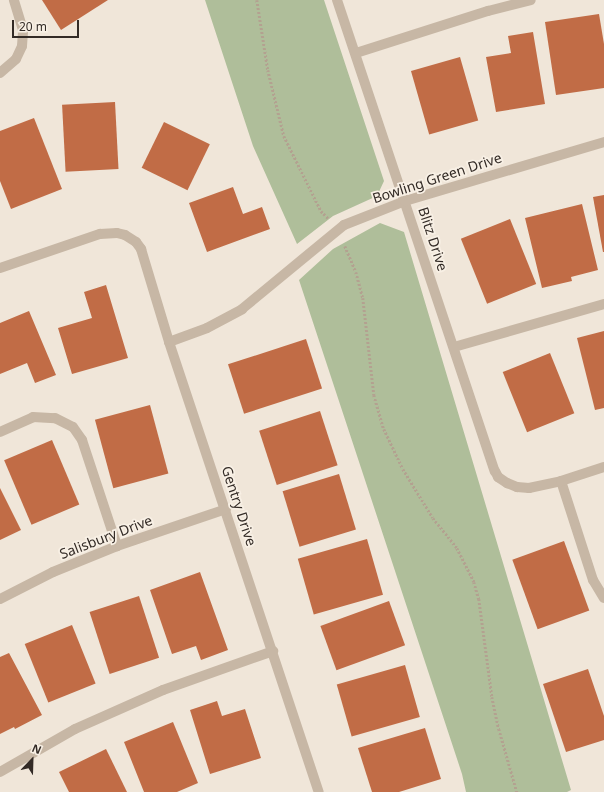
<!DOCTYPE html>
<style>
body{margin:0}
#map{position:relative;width:604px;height:792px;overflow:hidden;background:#f0e6d9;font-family:"Noto Sans",sans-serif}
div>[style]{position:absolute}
.green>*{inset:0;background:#afbe9a}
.building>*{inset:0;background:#c16c46;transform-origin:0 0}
.path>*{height:2.5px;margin-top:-1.25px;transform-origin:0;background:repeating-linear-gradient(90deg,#b3a190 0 2px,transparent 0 4px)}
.lane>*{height:10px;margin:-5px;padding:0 5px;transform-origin:5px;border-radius:5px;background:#c7b7a5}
.street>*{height:10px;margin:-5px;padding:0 5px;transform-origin:5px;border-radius:5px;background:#c7b7a5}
span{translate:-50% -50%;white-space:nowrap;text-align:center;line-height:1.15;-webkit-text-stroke:3.5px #f8f0e5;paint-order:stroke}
.street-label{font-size:14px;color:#332b26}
.north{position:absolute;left:12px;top:740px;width:40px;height:40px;-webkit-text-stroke:3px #f8f0e5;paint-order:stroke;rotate:23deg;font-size:11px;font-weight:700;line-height:16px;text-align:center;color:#332b26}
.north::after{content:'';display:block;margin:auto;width:14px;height:18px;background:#332b26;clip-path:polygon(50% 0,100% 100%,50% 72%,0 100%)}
.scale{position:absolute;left:12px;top:20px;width:67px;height:18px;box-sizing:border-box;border:2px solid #332b26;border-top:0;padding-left:5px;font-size:12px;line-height:14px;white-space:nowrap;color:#332b26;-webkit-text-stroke:3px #f8f0e5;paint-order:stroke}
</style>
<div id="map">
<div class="green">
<div style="clip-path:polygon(205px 0,324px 0,384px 181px,377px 196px,333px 216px,297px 244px,253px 146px)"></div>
<div style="clip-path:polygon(380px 223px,404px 232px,571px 790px,567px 792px,466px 792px,462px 774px,299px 280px,333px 249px)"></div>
</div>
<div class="building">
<div style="clip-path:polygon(42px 0,108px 0,61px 30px)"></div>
<div style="clip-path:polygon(599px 14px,604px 44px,604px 88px,556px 95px,545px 22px)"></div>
<div style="clip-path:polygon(533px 32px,545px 104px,496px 112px,486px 57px,511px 53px,508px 36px)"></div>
<div style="left:460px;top:57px;width:66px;height:51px;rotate:74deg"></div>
<div style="left:115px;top:102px;width:67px;height:53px;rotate:87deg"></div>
<div style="clip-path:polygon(34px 118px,62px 189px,11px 209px,0 181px,0 131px)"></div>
<div style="left:164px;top:122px;width:51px;height:51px;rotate:26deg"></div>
<div style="clip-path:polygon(233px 187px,243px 214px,262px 207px,270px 229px,207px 252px,189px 203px)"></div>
<div style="clip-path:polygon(604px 195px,604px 252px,603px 252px,593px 197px)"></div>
<div style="clip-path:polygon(582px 204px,598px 270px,571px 277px,572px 281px,542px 288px,525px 218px)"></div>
<div style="left:510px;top:219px;width:70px;height:53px;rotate:68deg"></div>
<div style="clip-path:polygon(106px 285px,128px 358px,72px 374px,58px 328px,92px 318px,84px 292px)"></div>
<div style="clip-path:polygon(29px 311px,56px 375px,35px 383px,27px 363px,0 374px,0 323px)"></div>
<div style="clip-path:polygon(604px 331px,604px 408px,595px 410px,577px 338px)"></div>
<div style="left:306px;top:339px;width:52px;height:82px;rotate:72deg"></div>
<div style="left:550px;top:353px;width:65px;height:51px;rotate:68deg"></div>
<div style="left:150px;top:405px;width:71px;height:57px;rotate:75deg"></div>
<div style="left:320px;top:411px;width:57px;height:64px;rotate:72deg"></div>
<div style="left:52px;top:440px;width:70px;height:52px;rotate:67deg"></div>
<div style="left:339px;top:474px;width:58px;height:59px;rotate:73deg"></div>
<div style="clip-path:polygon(0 488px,21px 530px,0 540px)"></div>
<div style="left:367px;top:539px;width:58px;height:72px;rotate:74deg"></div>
<div style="left:564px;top:541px;width:74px;height:55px;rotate:70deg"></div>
<div style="clip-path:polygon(200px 572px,228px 650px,201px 660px,196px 646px,172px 654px,150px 590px)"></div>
<div style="left:139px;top:596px;width:65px;height:52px;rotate:72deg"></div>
<div style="left:389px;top:601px;width:47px;height:73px;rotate:70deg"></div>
<div style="left:72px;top:625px;width:63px;height:51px;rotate:68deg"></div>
<div style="clip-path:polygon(9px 653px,42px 715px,15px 729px,14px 727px,0 734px,0 657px)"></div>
<div style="left:405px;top:665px;width:54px;height:71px;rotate:74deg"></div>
<div style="clip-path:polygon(588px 669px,604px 716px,604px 740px,566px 752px,543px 684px)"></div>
<div style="clip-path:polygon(217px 701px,222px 716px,245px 709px,261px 758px,210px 774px,190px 710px)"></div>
<div style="clip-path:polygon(173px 722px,198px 783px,177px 792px,144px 792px,124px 742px)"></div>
<div style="clip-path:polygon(425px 728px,441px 779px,399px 792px,372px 792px,358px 748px)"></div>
<div style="clip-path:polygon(106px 749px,127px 792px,69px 792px,59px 772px)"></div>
</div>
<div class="path">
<div style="left:257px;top:0;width:71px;rotate:81.1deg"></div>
<div style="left:268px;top:70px;width:68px;rotate:76.4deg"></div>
<div style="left:284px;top:136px;width:84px;rotate:63.7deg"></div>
<div style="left:321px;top:211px;width:10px;rotate:45deg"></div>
<div style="left:345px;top:246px;width:28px;rotate:67deg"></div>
<div style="left:356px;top:272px;width:27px;rotate:75deg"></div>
<div style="left:363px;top:298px;width:98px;rotate:83.5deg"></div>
<div style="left:374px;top:395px;width:35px;rotate:74deg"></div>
<div style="left:384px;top:429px;width:44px;rotate:64.6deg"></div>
<div style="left:403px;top:469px;width:57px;rotate:58.5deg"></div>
<div style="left:433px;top:518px;width:38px;rotate:51deg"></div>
<div style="left:457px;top:548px;width:38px;rotate:63deg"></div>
<div style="left:474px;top:582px;width:18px;rotate:74deg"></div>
<div style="left:479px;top:599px;width:99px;rotate:82.4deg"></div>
<div style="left:492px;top:697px;width:33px;rotate:78deg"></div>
<div style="left:499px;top:729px;width:66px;rotate:74.1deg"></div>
</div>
<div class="lane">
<div style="left:356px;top:53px;width:139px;rotate:-17.7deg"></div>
<div style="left:488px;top:11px;width:44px;rotate:-14.3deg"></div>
<div style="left:0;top:73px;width:21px;rotate:-41deg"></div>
<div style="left:16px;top:59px;width:14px;rotate:-65deg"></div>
<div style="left:22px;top:46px;width:16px;rotate:-86deg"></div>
<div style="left:23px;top:30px;width:31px;rotate:-107deg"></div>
<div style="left:454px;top:347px;width:156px;rotate:-16deg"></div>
<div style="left:0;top:432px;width:36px;rotate:-24deg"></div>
<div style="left:33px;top:417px;width:22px;rotate:3deg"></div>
<div style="left:55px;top:418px;width:20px;rotate:27deg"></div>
<div style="left:73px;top:427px;width:16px;rotate:55deg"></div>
<div style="left:82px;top:440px;width:112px;rotate:71.7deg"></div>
<div style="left:561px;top:481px;width:104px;rotate:72.1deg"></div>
<div style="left:593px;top:580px;width:21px;rotate:59deg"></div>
<div style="left:0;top:772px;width:86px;rotate:-29.8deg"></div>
<div style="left:75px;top:729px;width:96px;rotate:-23.9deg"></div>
<div style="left:163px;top:690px;width:117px;rotate:-19.5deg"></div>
</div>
<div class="street">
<div style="left:337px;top:0;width:497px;rotate:71.5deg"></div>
<div style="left:495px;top:471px;width:7px;rotate:63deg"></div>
<div style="left:498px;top:477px;width:11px;rotate:34deg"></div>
<div style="left:507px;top:483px;width:11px;rotate:22deg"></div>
<div style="left:517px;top:487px;width:12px;rotate:5deg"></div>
<div style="left:529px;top:488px;width:33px;rotate:-12deg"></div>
<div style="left:561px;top:481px;width:45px;rotate:-18deg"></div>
<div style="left:0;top:268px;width:106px;rotate:-18.8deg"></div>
<div style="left:100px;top:234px;width:17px;rotate:-3deg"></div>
<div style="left:117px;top:233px;width:8px;rotate:14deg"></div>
<div style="left:125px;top:235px;width:13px;rotate:32deg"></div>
<div style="left:136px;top:242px;width:9px;rotate:54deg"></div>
<div style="left:141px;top:249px;width:97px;rotate:73.2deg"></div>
<div style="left:169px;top:342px;width:474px;rotate:71.6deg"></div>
<div style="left:169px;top:342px;width:40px;rotate:-20.2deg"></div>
<div style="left:207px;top:328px;width:40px;rotate:-28deg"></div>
<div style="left:242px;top:309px;width:132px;rotate:-39.5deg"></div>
<div style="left:344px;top:225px;width:66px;rotate:-21.5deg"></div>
<div style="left:405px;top:201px;width:208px;rotate:-16.5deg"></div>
<div style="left:0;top:599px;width:59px;rotate:-27deg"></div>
<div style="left:53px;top:572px;width:69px;rotate:-22.1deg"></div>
<div style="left:117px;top:546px;width:115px;rotate:-18.7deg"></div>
</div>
<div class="street-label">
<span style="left:437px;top:178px;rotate:-18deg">Bowling Green Drive</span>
<span style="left:433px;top:239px;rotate:72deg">Blitz Drive</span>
<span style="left:239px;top:506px;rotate:72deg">Gentry Drive</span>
<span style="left:106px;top:537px;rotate:-21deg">Salisbury Drive</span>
</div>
<div class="north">N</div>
<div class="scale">20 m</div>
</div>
